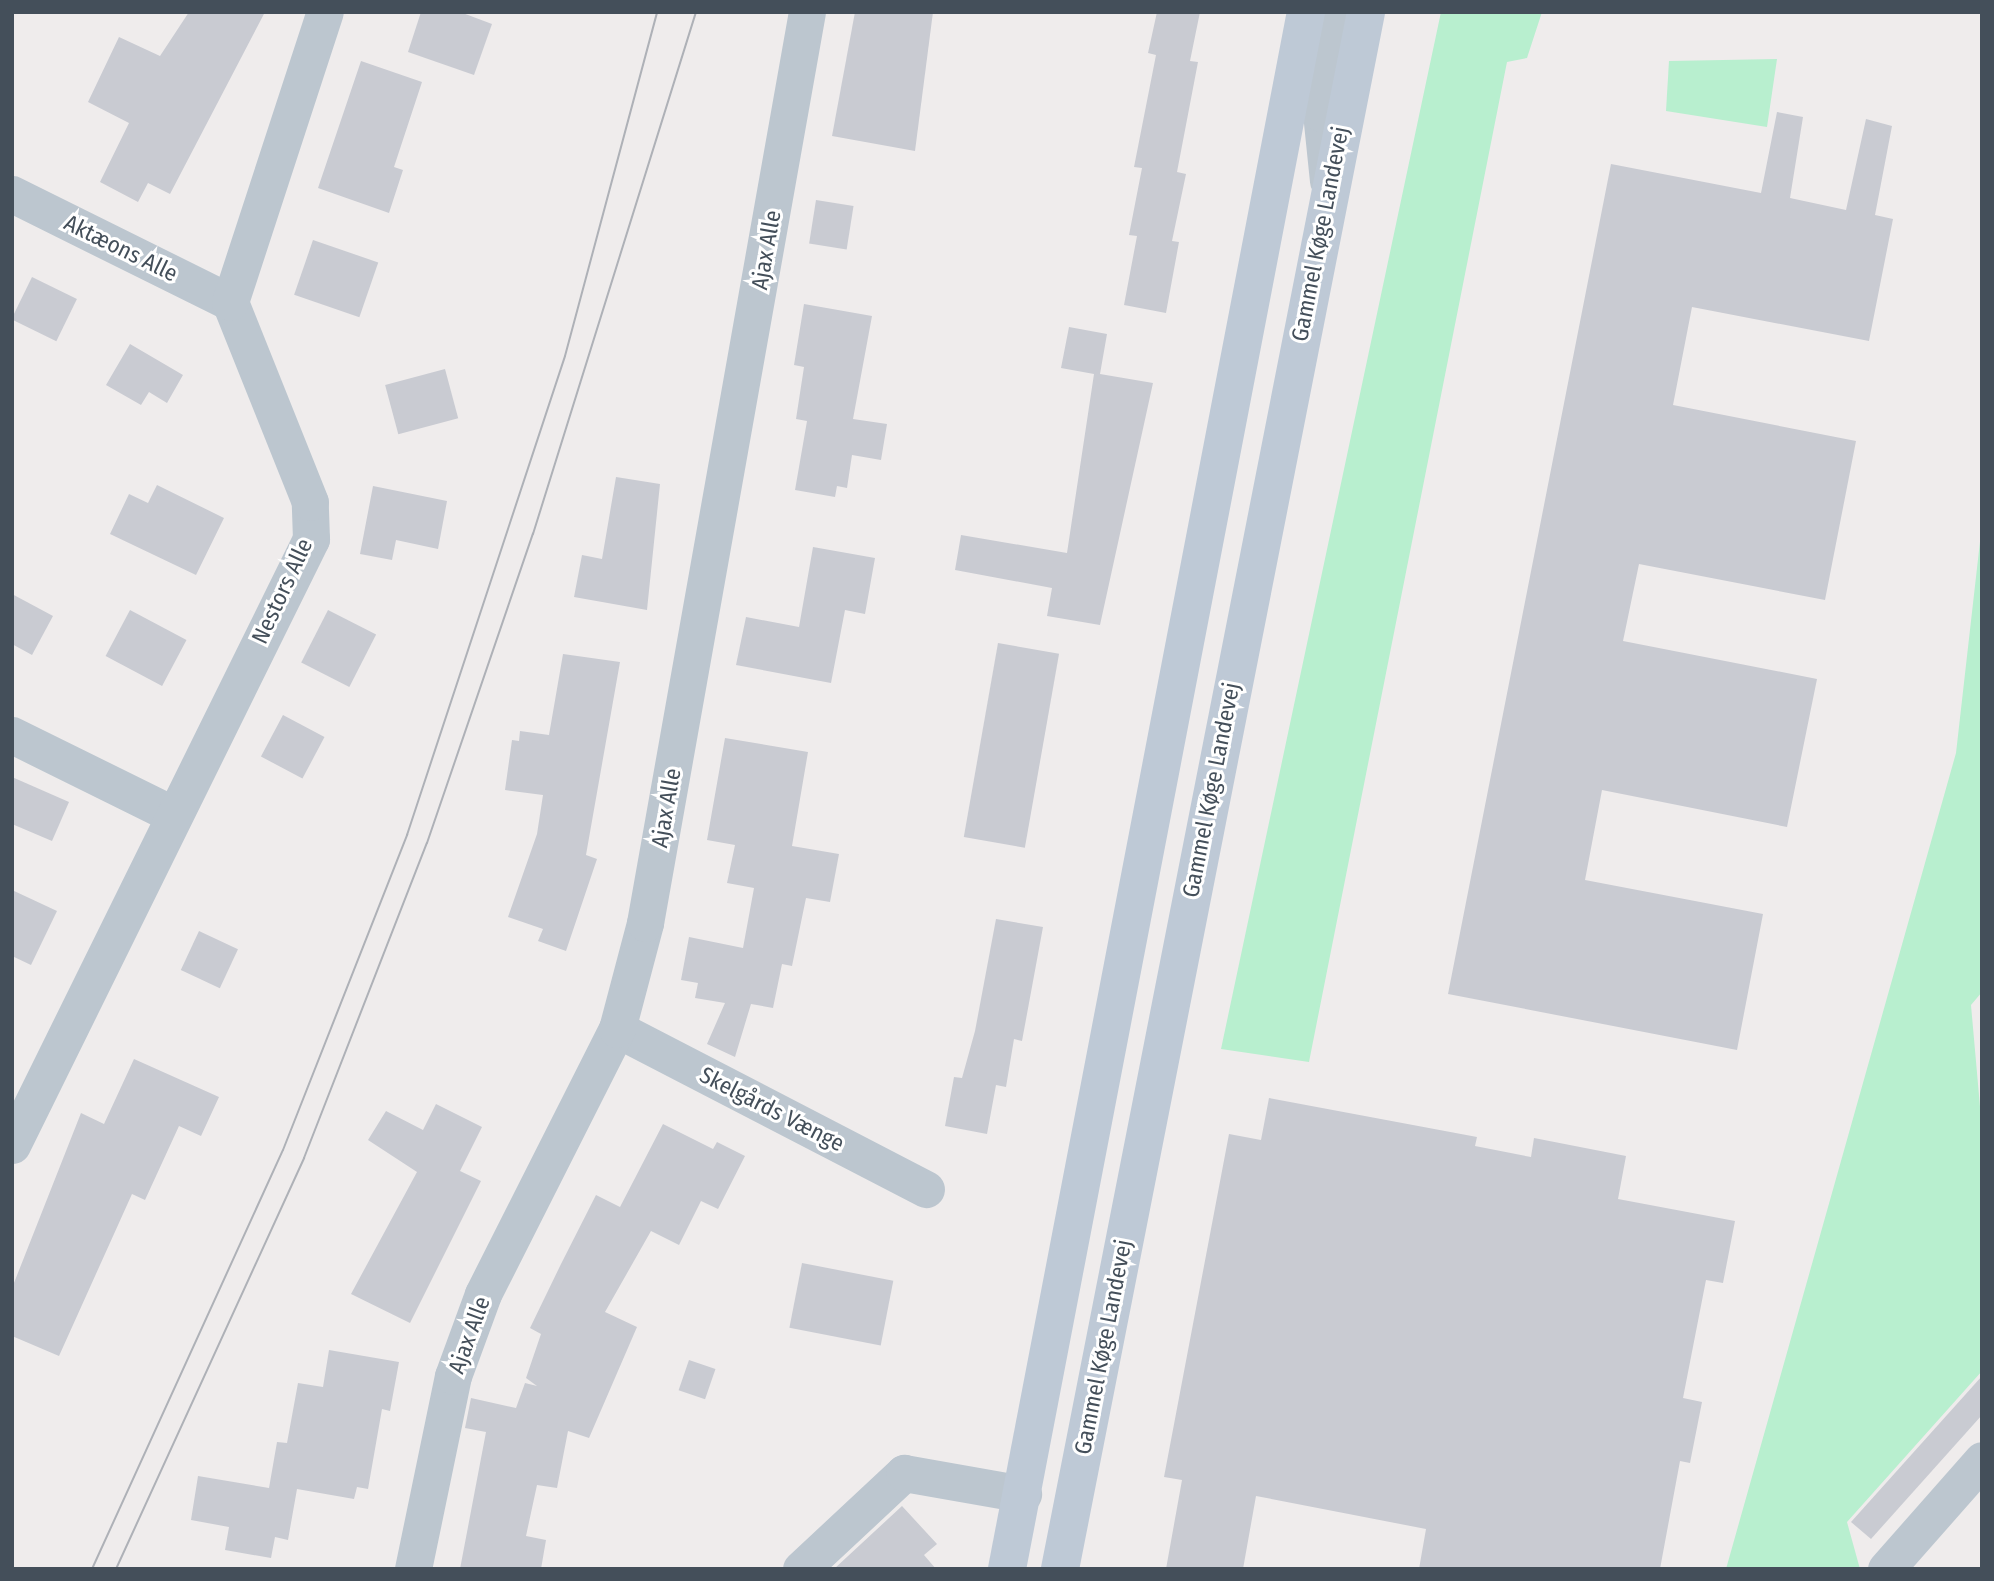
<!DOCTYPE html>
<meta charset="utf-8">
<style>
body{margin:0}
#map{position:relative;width:1994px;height:1581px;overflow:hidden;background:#efecec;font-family:"Fira Sans Condensed",sans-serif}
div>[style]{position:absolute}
.green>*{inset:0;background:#b8efcf}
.building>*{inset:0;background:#c9cbd2;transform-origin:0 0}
.minor>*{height:37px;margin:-18.5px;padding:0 18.5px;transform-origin:18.5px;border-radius:18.5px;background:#bcc6cf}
.tertiary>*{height:38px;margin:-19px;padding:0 19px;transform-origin:19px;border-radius:19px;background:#bcc6cf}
.secondary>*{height:38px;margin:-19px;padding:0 19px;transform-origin:19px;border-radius:19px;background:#bec9d6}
.tram>*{height:2px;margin:-1px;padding:0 1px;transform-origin:1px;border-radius:1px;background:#aeb1b7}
span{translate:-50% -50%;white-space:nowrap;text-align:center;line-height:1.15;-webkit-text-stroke:6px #fff;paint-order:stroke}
.street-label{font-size:23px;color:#444f5a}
.frame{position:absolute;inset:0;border:14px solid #444f5a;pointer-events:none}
</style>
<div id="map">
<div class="green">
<div style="clip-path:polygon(1441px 12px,1542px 12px,1527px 58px,1507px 62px,1309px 1062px,1221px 1049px)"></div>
<div style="clip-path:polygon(1777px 59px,1767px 127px,1666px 111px,1669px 61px)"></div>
<div style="clip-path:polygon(1982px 524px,1982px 992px,1971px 1005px,1982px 1129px,1982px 1371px,1847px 1522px,1860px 1569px,1726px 1569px,1956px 753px)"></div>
</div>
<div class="building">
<div style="clip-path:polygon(189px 12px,265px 12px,170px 194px,148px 183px,138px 202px,100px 182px,129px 123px,88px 102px,119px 37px,160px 56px)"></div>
<div style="clip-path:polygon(421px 12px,460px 12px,492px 24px,474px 75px,408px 52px)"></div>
<div style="clip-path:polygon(855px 12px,933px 12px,915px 151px,832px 136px)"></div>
<div style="clip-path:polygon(1157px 12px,1200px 12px,1190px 61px,1198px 62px,1177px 172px,1186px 174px,1172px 241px,1179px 242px,1166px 313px,1124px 305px,1137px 236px,1129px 235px,1142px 168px,1134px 167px,1156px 55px,1148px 53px)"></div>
<div style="clip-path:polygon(361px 61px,422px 82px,394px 167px,403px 170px,389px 213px,318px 188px)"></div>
<div style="clip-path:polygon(1777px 112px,1803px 117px,1790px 198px,1846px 210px,1866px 119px,1892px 126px,1875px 215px,1893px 219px,1869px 341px,1692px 307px,1673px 405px,1856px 441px,1825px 600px,1639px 564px,1623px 641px,1817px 679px,1787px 827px,1602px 790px,1585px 880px,1763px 914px,1737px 1050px,1448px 994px,1611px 164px,1761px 193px)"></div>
<div style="left:816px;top:200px;width:38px;height:44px;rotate:9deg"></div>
<div style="left:313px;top:240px;width:69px;height:58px;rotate:19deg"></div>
<div style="left:32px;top:277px;width:50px;height:47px;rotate:26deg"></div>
<div style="clip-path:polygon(804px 304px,872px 316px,853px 419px,887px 424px,881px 460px,852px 455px,847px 488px,837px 486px,835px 497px,795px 490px,807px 421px,796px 419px,804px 367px,794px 365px)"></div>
<div style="clip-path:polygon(1069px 327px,1107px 334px,1100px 374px,1153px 383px,1100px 625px,1047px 616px,1052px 588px,955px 570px,961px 535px,1067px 553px,1094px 374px,1061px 368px)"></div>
<div style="clip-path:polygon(130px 344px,183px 375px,167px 403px,149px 392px,141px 405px,106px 385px)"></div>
<div style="left:445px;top:369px;width:51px;height:62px;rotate:75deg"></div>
<div style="clip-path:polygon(616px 477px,660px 484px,647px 610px,574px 597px,582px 555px,602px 559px)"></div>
<div style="clip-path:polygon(157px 485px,224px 518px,196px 575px,110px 534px,129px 494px,148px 503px)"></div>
<div style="clip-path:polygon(373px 486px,447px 501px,438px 549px,396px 540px,392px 560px,360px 554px)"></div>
<div style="clip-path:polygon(813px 547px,875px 558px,865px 614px,845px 610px,831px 683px,736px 665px,746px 617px,799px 627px)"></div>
<div style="clip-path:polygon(12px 594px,53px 616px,32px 655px,12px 644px)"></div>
<div style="left:130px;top:610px;width:64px;height:52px;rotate:28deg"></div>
<div style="left:328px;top:610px;width:54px;height:59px;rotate:27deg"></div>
<div style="left:998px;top:643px;width:62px;height:197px;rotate:10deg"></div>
<div style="clip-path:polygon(563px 654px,620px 662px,586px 855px,597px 859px,566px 951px,538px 941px,543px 929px,508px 917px,537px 834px,543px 795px,505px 790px,512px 740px,519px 741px,520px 731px,549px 735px)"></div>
<div style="left:283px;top:715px;width:47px;height:47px;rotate:28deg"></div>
<div style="clip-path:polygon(725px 738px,808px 752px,792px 846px,839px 854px,830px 902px,806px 898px,792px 966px,782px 964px,773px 1008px,751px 1004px,735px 1057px,707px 1044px,725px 1003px,695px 998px,698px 983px,681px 980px,689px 937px,743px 948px,754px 888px,727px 883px,735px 845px,707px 840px)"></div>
<div style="clip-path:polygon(12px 777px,69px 802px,52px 841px,12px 824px)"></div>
<div style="clip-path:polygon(12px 890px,57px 911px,31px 965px,12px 956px)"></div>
<div style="clip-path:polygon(996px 919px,1043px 927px,1022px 1041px,1014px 1039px,1006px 1087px,996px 1085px,987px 1134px,945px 1126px,954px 1077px,962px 1078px,975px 1031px)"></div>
<div style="left:199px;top:931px;width:43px;height:43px;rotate:25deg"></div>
<div style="clip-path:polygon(134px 1059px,219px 1097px,201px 1136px,179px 1126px,145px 1200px,132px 1194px,59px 1356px,12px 1336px,12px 1288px,81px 1113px,104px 1124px)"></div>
<div style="clip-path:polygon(1269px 1098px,1477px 1137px,1475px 1146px,1531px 1157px,1534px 1138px,1626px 1156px,1618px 1199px,1735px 1221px,1723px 1283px,1706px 1280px,1683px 1398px,1702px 1402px,1690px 1463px,1680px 1461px,1660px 1569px,1419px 1569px,1426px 1529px,1256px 1496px,1243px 1569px,1166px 1569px,1182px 1480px,1164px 1477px,1229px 1134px,1261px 1140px)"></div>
<div style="clip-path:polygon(436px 1104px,482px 1127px,460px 1171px,481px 1181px,410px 1323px,351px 1294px,417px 1172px,368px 1140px,386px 1111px,423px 1130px)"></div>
<div style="clip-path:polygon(663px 1124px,713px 1149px,717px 1142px,745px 1156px,718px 1209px,701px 1201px,679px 1245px,651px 1231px,605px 1312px,637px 1327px,589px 1438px,568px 1431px,557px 1488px,537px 1485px,526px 1536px,546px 1540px,541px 1569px,460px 1569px,486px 1432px,465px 1428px,471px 1398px,516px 1408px,525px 1383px,537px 1386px,526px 1378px,541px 1334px,530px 1328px,561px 1264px,596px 1195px,620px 1207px)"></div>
<div style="left:802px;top:1263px;width:93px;height:66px;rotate:11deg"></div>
<div style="clip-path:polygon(329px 1350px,399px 1362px,390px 1411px,382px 1409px,368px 1489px,357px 1487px,354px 1499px,297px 1489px,288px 1540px,275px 1537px,271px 1558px,225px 1550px,229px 1527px,191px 1520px,198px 1476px,269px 1488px,277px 1442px,287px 1443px,298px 1383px,323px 1387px)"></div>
<div style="left:689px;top:1360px;width:28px;height:32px;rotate:19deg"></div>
<div style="clip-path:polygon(1982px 1376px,1982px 1415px,1871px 1539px,1851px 1522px)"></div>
<div style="clip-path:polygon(902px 1506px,937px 1544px,924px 1555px,936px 1569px,834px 1569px)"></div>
</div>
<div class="minor">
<div style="left:12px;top:194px;width:243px;rotate:26.4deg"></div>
<div style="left:12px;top:735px;width:178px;rotate:26.3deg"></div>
<div style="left:617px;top:1029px;width:348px;rotate:27.4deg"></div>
<div style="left:12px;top:1145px;width:676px;rotate:-63.74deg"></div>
<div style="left:311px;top:539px;width:37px;rotate:-92deg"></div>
<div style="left:310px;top:502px;width:215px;rotate:-111.8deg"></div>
<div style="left:230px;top:302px;width:305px;rotate:-71.9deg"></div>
<div style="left:413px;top:1569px;width:197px;rotate:-78.3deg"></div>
<div style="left:453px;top:1376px;width:87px;rotate:-69.9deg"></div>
<div style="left:483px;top:1294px;width:297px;rotate:-63.2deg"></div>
<div style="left:617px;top:1029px;width:110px;rotate:-75.2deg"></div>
<div style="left:645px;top:923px;width:925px;rotate:-79.92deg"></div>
<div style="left:801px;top:1569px;width:141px;rotate:-43deg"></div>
<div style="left:904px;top:1473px;width:121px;rotate:10deg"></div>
<div style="left:1886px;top:1569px;width:145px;rotate:-48.6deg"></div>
</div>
<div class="tertiary">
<div style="left:1329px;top:181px;width:68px;rotate:-95.9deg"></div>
<div style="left:1322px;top:113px;width:103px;rotate:-79.3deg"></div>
</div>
<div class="secondary">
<div style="left:1007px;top:1569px;width:1585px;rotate:-79.13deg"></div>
<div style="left:1060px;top:1569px;width:1587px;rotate:-78.88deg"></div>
</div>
<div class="tram">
<div style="left:92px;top:1569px;width:460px;rotate:-65.5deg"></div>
<div style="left:283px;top:1150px;width:339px;rotate:-68.5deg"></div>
<div style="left:407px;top:835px;width:504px;rotate:-71.74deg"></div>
<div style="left:565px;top:356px;width:356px;rotate:-75deg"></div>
<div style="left:116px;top:1569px;width:452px;rotate:-65.4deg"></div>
<div style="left:304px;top:1158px;width:338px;rotate:-68.7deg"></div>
<div style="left:427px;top:843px;width:327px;rotate:-71.1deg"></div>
<div style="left:533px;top:534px;width:547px;rotate:-72.66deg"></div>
</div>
<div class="street-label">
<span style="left:1320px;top:234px;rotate:-79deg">Gammel Køge Landevej</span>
<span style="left:121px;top:248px;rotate:26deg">Aktæons Alle</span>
<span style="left:766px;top:250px;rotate:-80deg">Ajax Alle</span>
<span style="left:282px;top:591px;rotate:-65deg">Nestors Alle</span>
<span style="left:1211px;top:790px;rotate:-79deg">Gammel Køge Landevej</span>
<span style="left:666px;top:808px;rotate:-80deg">Ajax Alle</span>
<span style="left:772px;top:1109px;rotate:27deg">Skelgårds Vænge</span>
<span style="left:469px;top:1335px;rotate:-70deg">Ajax Alle</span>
<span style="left:1103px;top:1347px;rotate:-79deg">Gammel Køge Landevej</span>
</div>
<div class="frame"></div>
</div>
